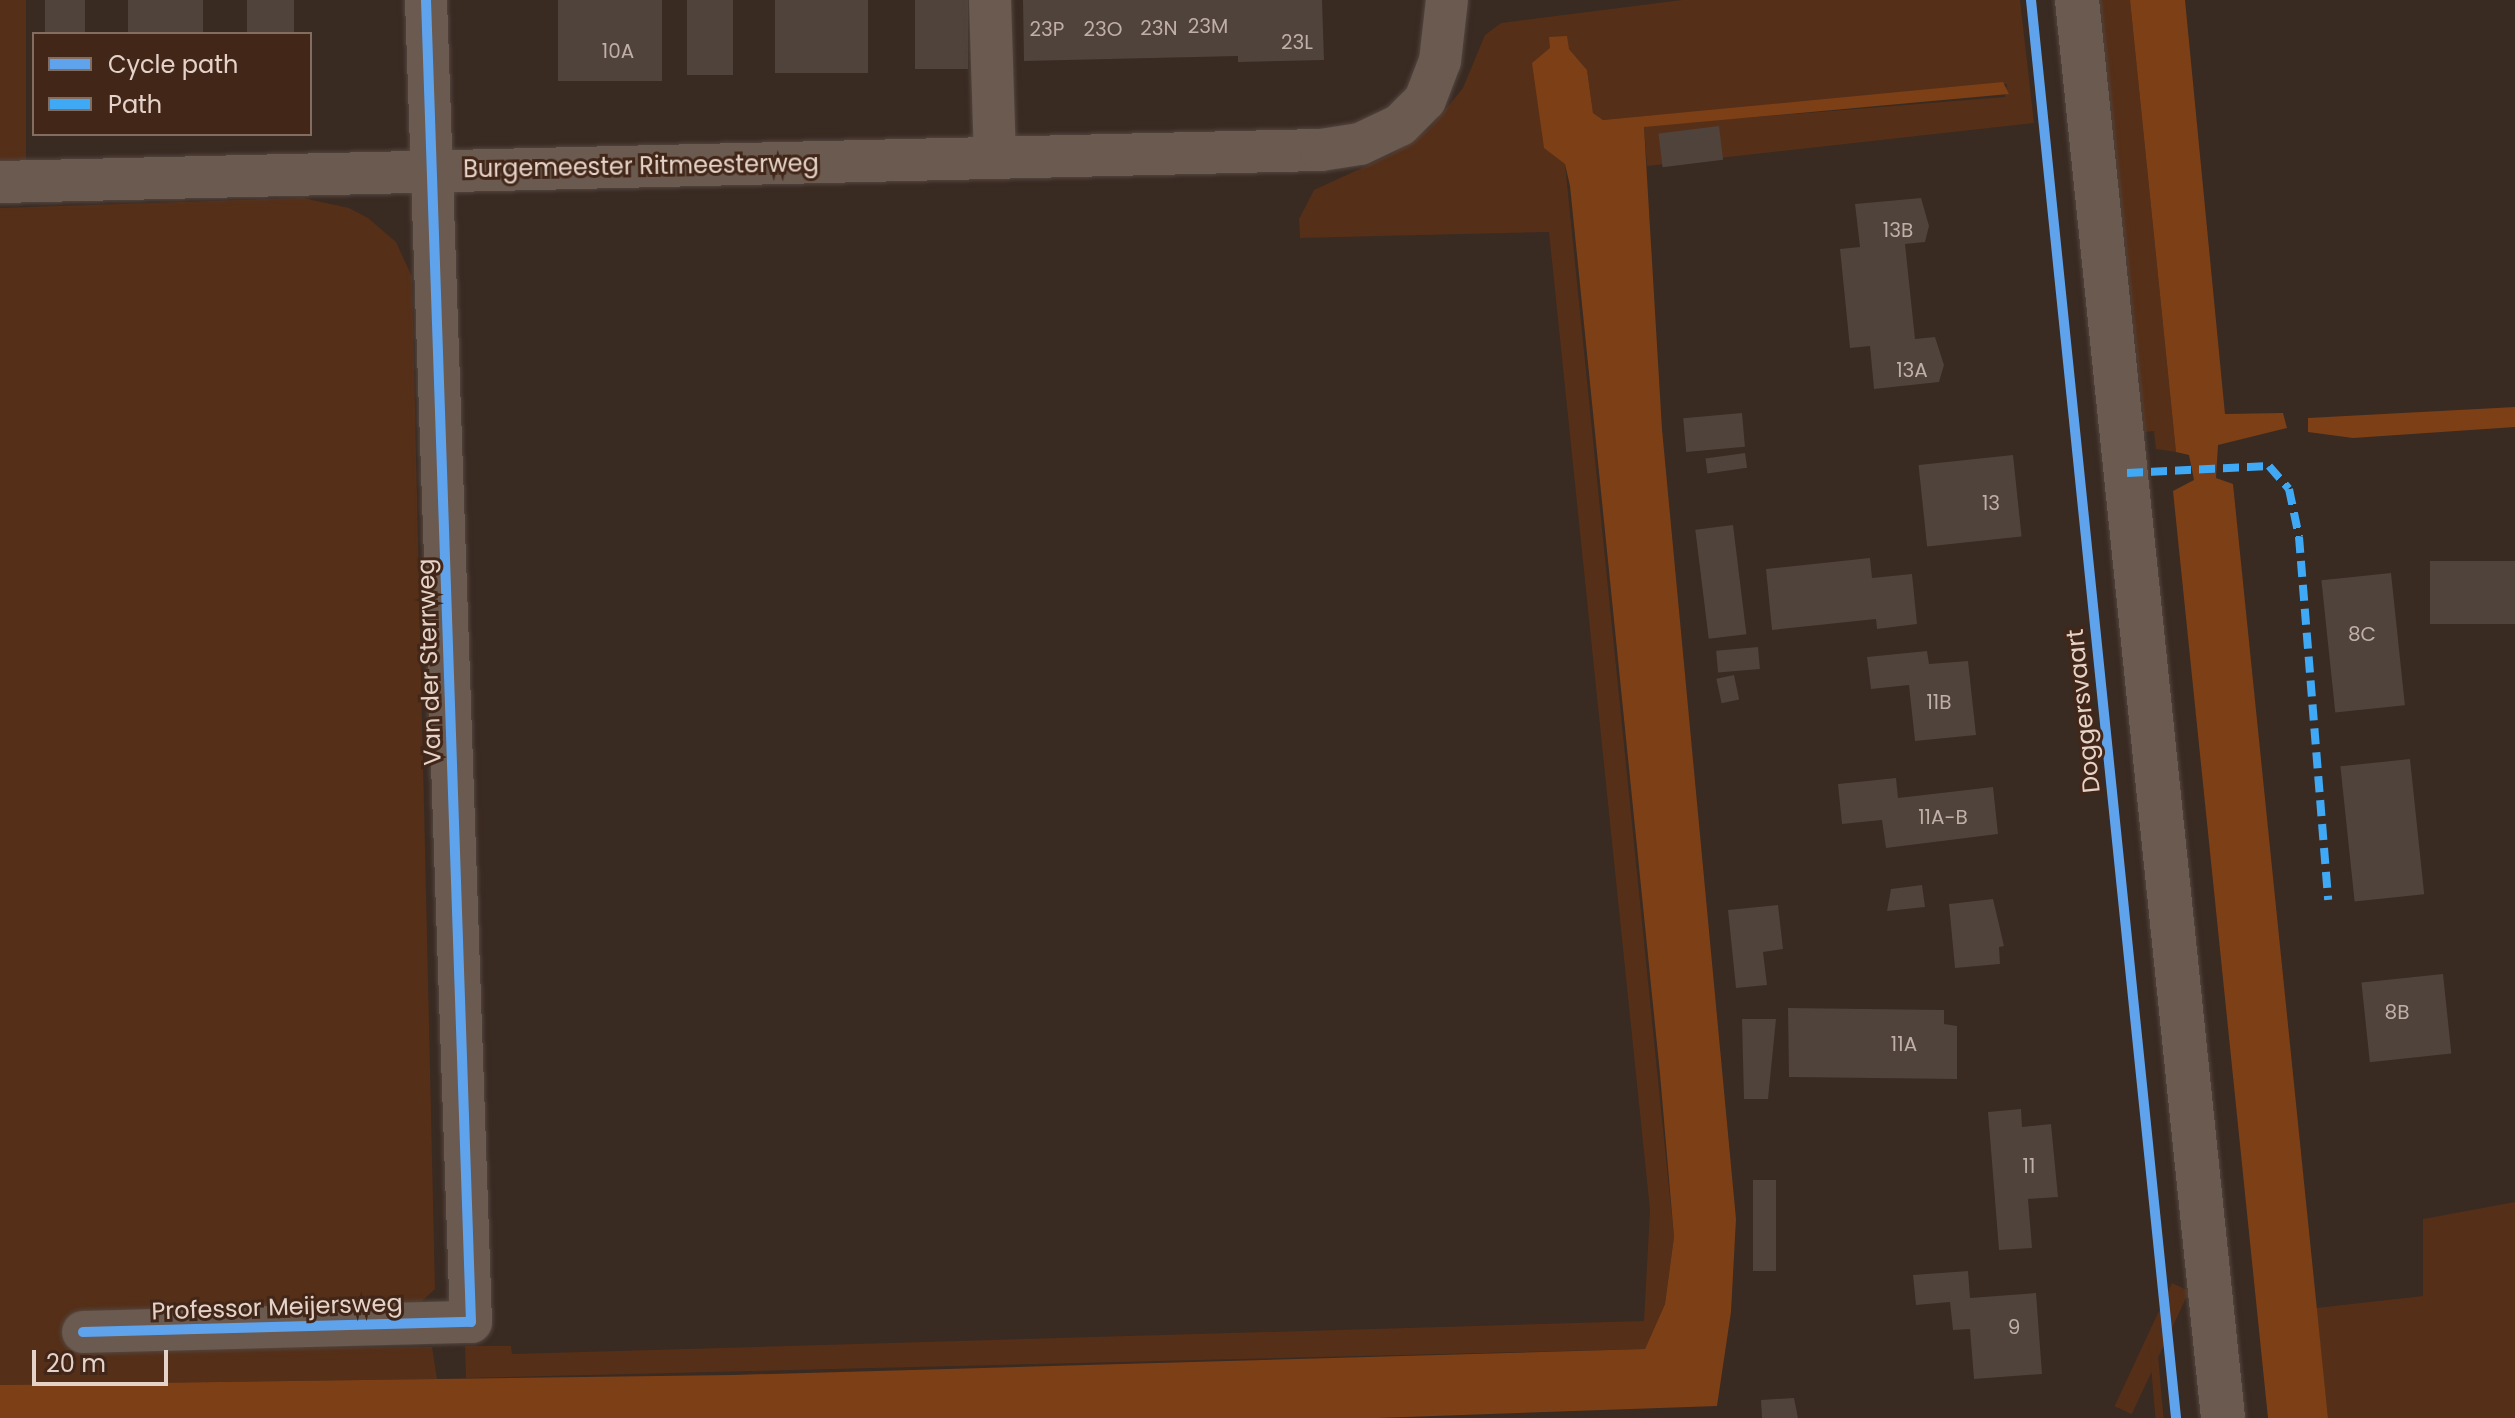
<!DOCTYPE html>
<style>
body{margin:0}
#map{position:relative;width:2515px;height:1418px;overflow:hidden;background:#392a22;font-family:Poppins,sans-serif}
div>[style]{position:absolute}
.green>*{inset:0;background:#552f18;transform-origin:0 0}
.water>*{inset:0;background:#7d3f15}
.building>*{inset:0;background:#4f433c;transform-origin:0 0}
.roads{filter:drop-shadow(0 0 2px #53463f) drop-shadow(0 0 2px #53463f)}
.minor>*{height:42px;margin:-21px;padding:0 21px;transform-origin:21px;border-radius:21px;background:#6a5a50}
.tertiary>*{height:44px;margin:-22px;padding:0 22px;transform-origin:22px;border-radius:22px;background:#6a5a50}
.quiet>*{height:8px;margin-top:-4px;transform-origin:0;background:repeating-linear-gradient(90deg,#3fa9f5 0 16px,transparent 0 24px)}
.cycleway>*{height:10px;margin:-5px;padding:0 5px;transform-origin:5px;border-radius:5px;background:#60a3ed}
span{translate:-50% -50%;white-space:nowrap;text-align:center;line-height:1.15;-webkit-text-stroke:6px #422719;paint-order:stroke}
.number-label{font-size:20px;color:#c0afa6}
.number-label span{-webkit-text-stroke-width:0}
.street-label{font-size:24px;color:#e5d3ca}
.legend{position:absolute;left:32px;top:32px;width:280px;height:104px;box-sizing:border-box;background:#422719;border:2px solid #836c60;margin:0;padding:10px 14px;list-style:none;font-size:24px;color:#e5d3ca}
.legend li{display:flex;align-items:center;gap:16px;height:40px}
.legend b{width:40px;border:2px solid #836c60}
.scale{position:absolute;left:32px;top:1350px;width:136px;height:36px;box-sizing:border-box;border:4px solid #e5d3ca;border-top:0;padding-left:10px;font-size:24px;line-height:28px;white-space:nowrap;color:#e5d3ca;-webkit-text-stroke:6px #422719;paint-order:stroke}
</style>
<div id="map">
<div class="green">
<div style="left:0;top:0;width:26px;height:161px"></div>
<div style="clip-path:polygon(1682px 0,2020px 0,2034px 123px,1647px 166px,1644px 126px,2005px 97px,2007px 84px,1603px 120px,1593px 113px,1587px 70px,1569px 49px,1565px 164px,1674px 1237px,1665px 1304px,1645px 1349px,466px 1378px,465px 1346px,511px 1346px,512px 1354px,1644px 1321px,1650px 1210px,1549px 232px,1300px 238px,1299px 219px,1314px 190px,1390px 155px,1430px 128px,1463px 88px,1485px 35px,1501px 23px)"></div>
<div style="clip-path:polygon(2100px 0,2130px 0,2176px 452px,2156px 449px,2154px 431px,2145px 432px)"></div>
<div style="clip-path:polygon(303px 198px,349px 208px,368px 218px,396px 242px,412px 277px,435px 1289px,420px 1303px,72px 1313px,72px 1349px,432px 1347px,437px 1379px,0 1385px,0 208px)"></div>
<div style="clip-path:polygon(2515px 1202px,2515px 1418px,2328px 1418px,2316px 1308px,2423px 1296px,2423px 1219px)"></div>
<div style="left:2172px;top:1283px;width:19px;height:136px;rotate:25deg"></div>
<div style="left:2156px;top:1332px;width:86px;height:8px;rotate:85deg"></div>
</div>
<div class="water">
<div style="clip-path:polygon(2130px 0,2185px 0,2225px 414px,2283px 413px,2287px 428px,2218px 445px,2216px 478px,2233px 484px,2328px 1418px,2268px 1418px,2173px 491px,2194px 480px,2189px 455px,2176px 452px)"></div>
<div style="clip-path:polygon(1567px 36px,1569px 49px,1587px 70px,1593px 113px,1603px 120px,2003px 82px,2009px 94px,1644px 127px,1662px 429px,1736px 1219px,1731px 1312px,1717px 1406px,1378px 1418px,0 1418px,0 1385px,733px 1375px,1645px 1349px,1665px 1304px,1674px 1237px,1660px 1074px,1570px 186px,1565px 164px,1544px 148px,1532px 63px,1550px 48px,1549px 37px)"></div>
<div style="clip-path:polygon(2515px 407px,2515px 427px,2353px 438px,2308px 432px,2308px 418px)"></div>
</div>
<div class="building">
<div style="left:45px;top:0;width:40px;height:34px"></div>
<div style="left:128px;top:0;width:75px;height:34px"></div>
<div style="left:247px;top:0;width:47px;height:34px"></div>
<div style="left:558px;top:0;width:104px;height:81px"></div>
<div style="left:687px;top:0;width:46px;height:75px"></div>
<div style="left:775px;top:0;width:93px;height:73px"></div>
<div style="left:915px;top:0;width:53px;height:69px"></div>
<div style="clip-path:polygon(1023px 0,1322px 0,1324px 60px,1238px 62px,1238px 56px,1024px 61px)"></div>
<div style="left:1719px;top:126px;width:34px;height:61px;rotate:83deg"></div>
<div style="clip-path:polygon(1921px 198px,1929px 226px,1925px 242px,1905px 244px,1915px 339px,1935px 337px,1944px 365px,1939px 382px,1874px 389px,1870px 346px,1850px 348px,1840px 249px,1860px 247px,1855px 204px)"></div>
<div style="left:1742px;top:413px;width:34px;height:59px;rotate:85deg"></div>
<div style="left:1745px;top:453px;width:15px;height:40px;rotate:82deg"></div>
<div style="left:2013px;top:455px;width:82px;height:95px;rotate:84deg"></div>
<div style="left:1733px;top:525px;width:110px;height:38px;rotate:83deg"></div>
<div style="clip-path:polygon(1870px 558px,1872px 578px,1912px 574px,1917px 624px,1877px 629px,1876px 619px,1772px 630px,1766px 569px)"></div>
<div style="left:2515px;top:561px;width:63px;height:85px;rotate:90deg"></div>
<div style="left:2391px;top:573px;width:133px;height:70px;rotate:84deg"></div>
<div style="left:1758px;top:647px;width:22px;height:42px;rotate:85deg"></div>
<div style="clip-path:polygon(1927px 651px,1929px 664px,1968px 661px,1976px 735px,1915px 741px,1909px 685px,1871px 689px,1867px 657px)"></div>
<div style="left:1734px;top:675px;width:25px;height:18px;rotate:78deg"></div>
<div style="left:2410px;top:759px;width:136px;height:70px;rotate:84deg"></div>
<div style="clip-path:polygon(1896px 778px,1898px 798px,1993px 787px,1998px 834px,1886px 848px,1882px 820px,1842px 824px,1838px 784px)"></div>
<div style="clip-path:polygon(1922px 885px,1925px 907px,1887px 911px,1891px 889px)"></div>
<div style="clip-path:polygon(1993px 899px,2004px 946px,1999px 947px,2000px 964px,1955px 968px,1949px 904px)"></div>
<div style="clip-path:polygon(1778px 905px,1783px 949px,1763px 952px,1767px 985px,1736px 988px,1728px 910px)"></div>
<div style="left:2443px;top:974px;width:80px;height:82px;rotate:84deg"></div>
<div style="clip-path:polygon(1788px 1008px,1944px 1010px,1944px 1024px,1957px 1026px,1957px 1079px,1789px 1077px)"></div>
<div style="clip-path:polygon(1742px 1019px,1776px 1019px,1768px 1099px,1744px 1099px)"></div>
<div style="clip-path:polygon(2021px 1109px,2022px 1127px,2051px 1124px,2058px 1197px,2028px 1199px,2032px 1248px,1999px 1250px,1988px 1112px)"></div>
<div style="left:1753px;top:1180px;width:23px;height:91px"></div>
<div style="clip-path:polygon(1968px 1271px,1970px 1298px,2036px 1293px,2042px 1374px,1974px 1379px,1970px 1329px,1953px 1330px,1950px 1302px,1916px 1305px,1913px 1275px)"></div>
<div style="clip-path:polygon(1794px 1398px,1798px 1418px,1762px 1418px,1761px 1400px)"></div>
</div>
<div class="roads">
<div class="minor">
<div style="left:990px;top:0;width:158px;rotate:88.2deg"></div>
<div style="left:0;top:182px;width:1321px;rotate:-1.39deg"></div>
<div style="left:1321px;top:150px;width:39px;rotate:-9deg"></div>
<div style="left:1360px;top:144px;width:44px;rotate:-25.4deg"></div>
<div style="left:1400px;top:125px;width:35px;rotate:-45deg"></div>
<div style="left:1425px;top:100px;width:42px;rotate:-69deg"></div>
<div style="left:1440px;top:61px;width:61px;rotate:-83.5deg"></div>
<div style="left:83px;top:1332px;width:388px;rotate:-1.5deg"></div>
<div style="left:471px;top:1322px;width:1323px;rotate:-91.95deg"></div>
</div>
<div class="tertiary">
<div style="left:2077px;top:0;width:1425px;rotate:84.12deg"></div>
</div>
</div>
<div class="quiet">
<div style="left:2127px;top:473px;width:142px;rotate:-2.8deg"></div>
<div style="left:2269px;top:466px;width:30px;rotate:49deg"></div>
<div style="left:2289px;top:489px;width:49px;rotate:78.2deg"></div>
<div style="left:2299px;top:537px;width:364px;rotate:85.4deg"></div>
</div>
<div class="cycleway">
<div style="left:2031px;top:0;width:1425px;rotate:84.16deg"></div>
<div style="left:83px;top:1332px;width:388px;rotate:-1.5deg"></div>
<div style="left:471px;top:1322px;width:1323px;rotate:-91.95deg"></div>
</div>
<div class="number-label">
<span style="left:1208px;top:26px">23M</span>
<span style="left:1159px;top:28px">23N</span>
<span style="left:1047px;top:29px">23P</span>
<span style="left:1103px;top:29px">23O</span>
<span style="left:1297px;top:42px">23L</span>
<span style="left:618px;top:51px">10A</span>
<span style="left:1898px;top:230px">13B</span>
<span style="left:1912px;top:370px">13A</span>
<span style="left:1991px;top:503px">13</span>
<span style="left:2362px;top:634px">8C</span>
<span style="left:1939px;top:702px">11B</span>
<span style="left:1943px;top:817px">11A-B</span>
<span style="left:2397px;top:1012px">8B</span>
<span style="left:1904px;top:1044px">11A</span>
<span style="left:2029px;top:1166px">11</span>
<span style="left:2014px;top:1327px">9</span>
</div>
<div class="street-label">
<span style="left:641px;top:166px;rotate:-1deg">Burgemeester Ritmeesterweg</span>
<span style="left:429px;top:662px;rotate:-92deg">Van der Sterrweg</span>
<span style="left:2083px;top:711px;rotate:-96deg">Doggersvaart</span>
<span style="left:277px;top:1307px;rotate:-2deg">Professor Meijersweg</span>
</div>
<ul class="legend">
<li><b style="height:10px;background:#60a3ed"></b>Cycle path</li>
<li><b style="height:10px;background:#3fa9f5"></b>Path</li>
</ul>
<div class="scale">20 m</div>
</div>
